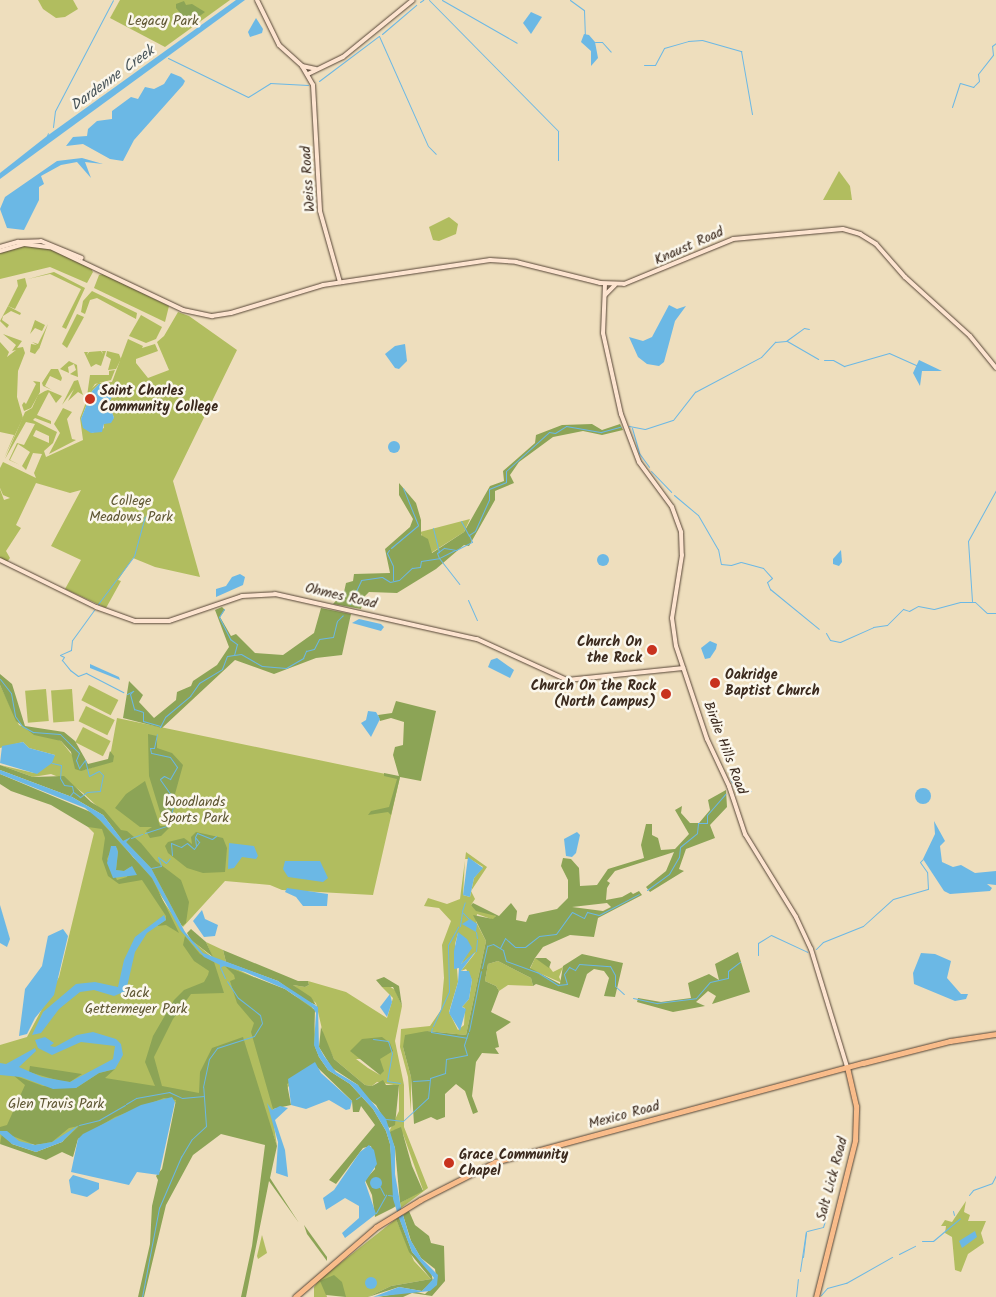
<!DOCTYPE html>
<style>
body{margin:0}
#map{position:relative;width:996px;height:1297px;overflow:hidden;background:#eedebd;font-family:Kalam,sans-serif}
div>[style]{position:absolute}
.green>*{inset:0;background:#b1bd5f;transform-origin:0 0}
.forest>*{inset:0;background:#8ca456}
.water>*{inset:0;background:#6bb8e5}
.round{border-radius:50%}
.stream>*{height:1px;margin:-0.5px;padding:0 0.5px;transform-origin:0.5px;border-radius:0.5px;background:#6bb8e5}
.roads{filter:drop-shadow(0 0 1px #564536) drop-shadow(0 0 1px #564536)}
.secondary>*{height:4px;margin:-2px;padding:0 2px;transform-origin:2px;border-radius:2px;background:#fde4d0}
.primary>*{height:5px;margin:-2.5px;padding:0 2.5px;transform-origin:2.5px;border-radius:2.5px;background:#f9bc8a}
.dots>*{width:14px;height:14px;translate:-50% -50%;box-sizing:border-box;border:2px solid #fbf7ec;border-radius:50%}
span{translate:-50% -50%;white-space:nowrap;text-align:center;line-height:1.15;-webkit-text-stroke:5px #fbf7ec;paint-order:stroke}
.park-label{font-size:14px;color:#5e5632}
.street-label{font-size:14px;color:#3b2a1e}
.poi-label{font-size:14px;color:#3b2a1e;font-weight:700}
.left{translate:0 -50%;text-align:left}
.right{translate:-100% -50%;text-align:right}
.water-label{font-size:15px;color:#49555a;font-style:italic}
</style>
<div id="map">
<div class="green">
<div style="clip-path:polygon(38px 0,73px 0,78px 9px,65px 17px,56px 18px,43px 9px)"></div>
<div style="clip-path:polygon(120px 0,230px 0,165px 47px,110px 18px)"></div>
<div style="clip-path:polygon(839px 171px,850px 186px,852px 200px,823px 200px)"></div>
<div style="clip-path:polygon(449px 217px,458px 224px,456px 234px,439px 241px,433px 240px,429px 227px)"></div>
<div style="clip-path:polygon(27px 245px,51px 249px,91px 268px,93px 272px,87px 283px,50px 267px,0 279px,0 253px)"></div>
<div style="clip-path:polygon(54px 272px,85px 288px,66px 329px,62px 327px,81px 289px,50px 274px,28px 279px)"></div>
<div style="clip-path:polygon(103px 274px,169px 306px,165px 322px,94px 288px,99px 275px)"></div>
<div style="clip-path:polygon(25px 278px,27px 286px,15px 309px,8px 306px,18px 286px,17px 280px)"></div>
<div style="clip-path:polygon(92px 291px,137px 313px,136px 319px,97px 298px,90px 300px,85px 314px,81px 312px,83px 301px)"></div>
<div style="clip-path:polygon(8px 306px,21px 313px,20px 315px,11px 311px,3px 316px,2px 320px,9px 325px,7px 328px,0 321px)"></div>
<div style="clip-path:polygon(evenodd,178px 312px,189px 316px,237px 350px,173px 481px,200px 577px,155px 567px,133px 558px,118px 580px,121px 581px,106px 608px,65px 589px,81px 560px,51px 546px,81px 490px,70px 493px,36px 483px,16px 525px,21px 528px,6px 551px,10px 558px,7px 562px,0 558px,0 489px,4px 500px,10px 498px,3px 495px,0 488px,0 468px,3px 462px,36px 478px,34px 473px,42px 454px,33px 453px,26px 470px,22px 466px,30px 452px,18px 444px,10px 460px,20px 465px,9px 460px,17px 443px,24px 445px,35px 424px,26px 422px,5px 459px,25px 412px,32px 408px,38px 395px,45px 391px,48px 390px,62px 396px,56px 403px,49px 392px,37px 415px,51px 421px,51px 424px,35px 418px,33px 420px,57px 432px,53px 443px,44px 451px,46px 457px,83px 440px,80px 418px,91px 389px,98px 383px,112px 382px,128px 339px,143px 346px,142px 348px,155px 344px,158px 351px,136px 359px,136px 363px,148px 378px,169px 370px,157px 342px,164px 336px,178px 312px,99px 384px,112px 385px,115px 390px,109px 403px,114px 418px,104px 424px,104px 428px,92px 433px,81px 419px,92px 391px,99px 384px,178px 312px,36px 430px,49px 436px,49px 443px,33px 436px,36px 430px)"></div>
<div style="clip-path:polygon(77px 314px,84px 317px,67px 348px,62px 344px)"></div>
<div style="clip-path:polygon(141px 315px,162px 327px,156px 339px,146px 343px,129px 336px)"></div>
<div style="clip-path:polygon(35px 320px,45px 325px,42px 331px,35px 328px,30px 334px)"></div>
<div style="clip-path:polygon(48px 324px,38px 352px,40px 347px,35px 354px,30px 352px,31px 344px,37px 345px,32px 342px,38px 344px)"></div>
<div style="clip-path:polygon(3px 334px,22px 341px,17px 348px,23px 347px,25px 353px,18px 371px,17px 397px,23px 418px,4px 458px,14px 435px,0 432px,0 342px,9px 352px,7px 357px,16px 350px,12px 351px,0 340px,12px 351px,16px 345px)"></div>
<div style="clip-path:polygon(101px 351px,103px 354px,102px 351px,106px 351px,101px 366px,96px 364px,91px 367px,84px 352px,88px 352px,87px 355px,89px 352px)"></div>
<div style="clip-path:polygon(107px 351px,119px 354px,121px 359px,116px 369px,108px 370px,111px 359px,106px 356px)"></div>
<div style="clip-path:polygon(69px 361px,77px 365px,78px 377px,70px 374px,76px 370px,74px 364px,68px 367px,69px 373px,60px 369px)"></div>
<div style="clip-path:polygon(51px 369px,58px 369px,62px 378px,61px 381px,50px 376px,45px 386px,52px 390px,43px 386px,42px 383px)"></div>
<div style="clip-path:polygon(115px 370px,111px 380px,95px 384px,87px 396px,90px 375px,109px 375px,109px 371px)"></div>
<div style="clip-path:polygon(78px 380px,83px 395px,78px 392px,68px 401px,74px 389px,62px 405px,74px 381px)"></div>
<div style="clip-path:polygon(33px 381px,40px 382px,40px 392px,31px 408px,24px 411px,22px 405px,24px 402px,26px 404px,36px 384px)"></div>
<div style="clip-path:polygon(63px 408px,72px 412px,67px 419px,72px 439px,76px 440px,49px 454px,60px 433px,54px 424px)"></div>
<div style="clip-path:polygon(470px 519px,464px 532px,431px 553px,420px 532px)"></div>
<div style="clip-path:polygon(0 685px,19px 725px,61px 741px,84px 770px,109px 762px,117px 718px,400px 777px,373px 895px,282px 890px,270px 885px,225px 881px,183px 927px,99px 808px,83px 793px,66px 780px,51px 774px,33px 777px,0 765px,34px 773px,48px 765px,55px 755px,29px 748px,23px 742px,0 748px)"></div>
<div style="left:89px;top:685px;width:33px;height:17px;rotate:27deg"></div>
<div style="left:46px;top:689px;width:32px;height:21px;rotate:85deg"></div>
<div style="left:72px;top:689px;width:32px;height:21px;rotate:86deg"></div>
<div style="left:86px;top:706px;width:32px;height:17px;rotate:26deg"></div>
<div style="left:83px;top:727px;width:31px;height:17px;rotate:27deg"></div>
<div style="clip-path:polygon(99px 815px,129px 852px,189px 938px,213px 958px,206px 942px,223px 950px,226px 962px,215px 959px,312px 1004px,316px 1044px,272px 1112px,277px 1146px,273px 1134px,171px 1101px,51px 1145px,0 1143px,0 1045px,27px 1037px,59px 977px,94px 833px,88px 827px,96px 827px)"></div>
<div style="clip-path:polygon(evenodd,466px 852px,487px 867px,471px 891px,475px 899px,471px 905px,496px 916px,494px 920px,477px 914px,476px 922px,486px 941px,466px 1035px,427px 1031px,403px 1047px,411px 1077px,411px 1112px,408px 1077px,400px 1047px,401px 1029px,430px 1026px,441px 1010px,444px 978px,442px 945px,451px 921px,439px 908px,424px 906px,428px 898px,447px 904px,460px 899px,466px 852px,465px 859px,470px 859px,483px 867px,474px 878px,470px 897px,463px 895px,465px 859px,466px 852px,458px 933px,470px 948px,461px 964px,476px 952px,461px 971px,466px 969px,472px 980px,469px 999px,462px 1007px,465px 1008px,464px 1025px,458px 1030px,449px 1012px,458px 982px,455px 944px,458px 933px)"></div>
<div style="clip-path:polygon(535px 958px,547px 964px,553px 972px,563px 967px,559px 977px,562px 983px,530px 969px)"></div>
<div style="clip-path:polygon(498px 961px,531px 978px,533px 986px,508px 985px,499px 991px,496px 986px,485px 981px,488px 964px)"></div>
<div style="clip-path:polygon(evenodd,308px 981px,346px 992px,387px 1018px,393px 998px,382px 987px,389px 986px,395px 990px,402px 1006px,395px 1041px,404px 1085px,404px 1127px,428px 1188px,401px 1208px,400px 1203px,423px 1190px,403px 1134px,395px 1130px,389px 1132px,399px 1111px,399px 1086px,377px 1082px,372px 1086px,365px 1085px,334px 1059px,324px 1038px,316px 1003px,293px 985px,305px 987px,309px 985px,308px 981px,356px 1059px,379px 1059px,380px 1075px,368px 1068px,356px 1059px)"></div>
<div style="clip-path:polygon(966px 1201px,964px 1212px,970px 1215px,968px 1221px,986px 1221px,981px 1233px,984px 1243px,968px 1254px,961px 1272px,955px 1270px,952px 1237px,945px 1233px,946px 1226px,941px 1226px,945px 1220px,952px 1222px)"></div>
<div style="clip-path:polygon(396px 1219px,414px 1261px,431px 1279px,391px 1286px,368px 1297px,346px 1297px,324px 1285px,327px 1297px,314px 1297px,314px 1287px,319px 1280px)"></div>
<div style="clip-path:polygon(262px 1235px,267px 1253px,258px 1259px,257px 1256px)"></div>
</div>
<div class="forest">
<div style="clip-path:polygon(184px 1px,186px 5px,192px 4px,205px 12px,189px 24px,176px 8px,176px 4px)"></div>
<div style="clip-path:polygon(592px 424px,602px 430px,620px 424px,623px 430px,602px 435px,583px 431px,553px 437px,519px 462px,510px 475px,514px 483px,495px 491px,495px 500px,469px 546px,464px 545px,436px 569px,397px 593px,369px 592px,364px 597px,361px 609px,333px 604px,344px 592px,346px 583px,353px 581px,354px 574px,390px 573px,385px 549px,410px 527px,413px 519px,399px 495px,399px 483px,416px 503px,421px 520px,421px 535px,428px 539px,432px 553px,464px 532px,490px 486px,504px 481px,503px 471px,535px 443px,536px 435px,562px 425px)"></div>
<div style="clip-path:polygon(222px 607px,225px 610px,220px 617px,231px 636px,236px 634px,255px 653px,283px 655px,314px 633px,321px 608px,351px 614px,342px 655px,316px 658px,274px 674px,235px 660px,162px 728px,123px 718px,129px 681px,143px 695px,139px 702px,154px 718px,176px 700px,177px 692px,191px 686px,193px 681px,217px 665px,229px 647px,215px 610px)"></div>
<div style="clip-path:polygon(0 674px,12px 684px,25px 726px,64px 732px,75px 741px,88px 764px,108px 759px,110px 751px,114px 756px,113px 762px,81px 771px,75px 769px,71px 752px,61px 741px,34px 735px,16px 721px,0 685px)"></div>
<div style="clip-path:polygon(396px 701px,436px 711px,421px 781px,400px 777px,391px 815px,388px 812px,368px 815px,371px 811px,389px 807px,397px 779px,384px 776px,384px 773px,399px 776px,393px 755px,395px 747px,403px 745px,404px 722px,391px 718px,380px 721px,378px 715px,392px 713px)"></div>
<div style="clip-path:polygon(148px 734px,157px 736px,157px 748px,172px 753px,183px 765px,175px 794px,172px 822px,163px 822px,149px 776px)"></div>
<div style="clip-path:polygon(0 765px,33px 777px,64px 776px,91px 802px,104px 810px,121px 830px,127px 831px,141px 843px,156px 861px,181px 880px,189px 902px,186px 923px,182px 926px,151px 868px,126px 842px,130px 838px,123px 841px,103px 815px,72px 797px,0 770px)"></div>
<div style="clip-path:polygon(evenodd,0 774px,93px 813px,152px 878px,179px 933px,166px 925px,157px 926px,166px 920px,166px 916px,142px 880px,119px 884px,108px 876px,102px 859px,105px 838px,102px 829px,88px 827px,51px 805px,11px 791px,0 784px,0 774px,112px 848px,117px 848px,118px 852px,116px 870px,124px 871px,130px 867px,127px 877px,117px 880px,107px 859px,112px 848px)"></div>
<div style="clip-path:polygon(145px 781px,160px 826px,171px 826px,161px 836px,150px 838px,146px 831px,152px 827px,140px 827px,115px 808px,126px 794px)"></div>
<div style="clip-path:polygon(evenodd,726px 790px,727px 807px,710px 825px,715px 838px,686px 849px,679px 869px,684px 871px,650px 892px,646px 887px,666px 871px,674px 852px,615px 871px,607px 881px,610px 883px,607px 888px,606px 900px,622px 897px,631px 892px,633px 894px,639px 891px,642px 895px,598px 918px,594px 937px,570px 935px,543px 947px,535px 958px,546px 958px,551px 962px,549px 968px,535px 958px,530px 968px,560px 984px,563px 966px,582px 954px,623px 963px,615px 997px,604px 996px,609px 978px,604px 971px,594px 969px,587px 974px,579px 998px,536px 984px,533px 986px,531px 978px,498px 961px,488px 964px,485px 981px,496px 986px,499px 991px,491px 1012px,511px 1022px,496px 1032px,499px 1047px,495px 1048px,499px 1054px,482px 1053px,476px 1062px,472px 1096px,478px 1112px,473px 1114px,465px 1091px,456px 1084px,445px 1094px,445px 1117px,437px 1120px,431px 1117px,414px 1124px,411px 1077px,403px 1047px,405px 1035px,427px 1031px,466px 1035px,486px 941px,473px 915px,493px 919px,496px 916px,476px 911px,471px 905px,473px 903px,499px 916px,511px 903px,517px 911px,516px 920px,526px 922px,529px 915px,557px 909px,568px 898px,568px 880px,561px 866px,563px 858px,571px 859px,579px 868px,580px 886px,597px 885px,608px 869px,644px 858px,641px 845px,646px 824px,652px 824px,652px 835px,658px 838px,661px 850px,675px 849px,689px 834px,675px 810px,682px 806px,681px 813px,690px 823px,699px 823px,710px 810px,708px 800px,726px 790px,607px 903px,611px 907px,603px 911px,572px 907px,607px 903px)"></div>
<div style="clip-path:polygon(196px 832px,223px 838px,227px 848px,225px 872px,203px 873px,187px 868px,168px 853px,165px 846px,168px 842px,184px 838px,192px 844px,191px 837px)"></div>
<div style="clip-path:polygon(191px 929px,206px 942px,213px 957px,191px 940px,187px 933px)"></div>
<div style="clip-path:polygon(185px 936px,200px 954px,214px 962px,224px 993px,191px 994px,173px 1019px,154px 1057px,162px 1086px,199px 1093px,200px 1072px,212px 1048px,243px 1037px,277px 1146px,270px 1178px,299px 1223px,269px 1181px,246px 1297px,241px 1297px,252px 1246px,265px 1145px,221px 1134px,193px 1155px,166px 1205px,144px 1297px,138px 1297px,150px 1244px,152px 1206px,158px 1180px,156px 1176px,162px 1169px,176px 1100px,164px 1098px,115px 1117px,78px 1139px,73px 1157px,62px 1152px,46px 1160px,0 1144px,2px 1133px,12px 1144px,36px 1152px,62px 1142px,79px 1126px,69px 1128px,52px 1142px,35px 1145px,0 1131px,0 1127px,7px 1125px,25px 1085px,13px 1075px,43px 1086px,76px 1088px,99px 1073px,115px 1069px,105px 1078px,155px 1086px,145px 1062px,153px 1036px,174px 1000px,184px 990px,204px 982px,208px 975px,209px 971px,194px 961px,183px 945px)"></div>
<div style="clip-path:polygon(223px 950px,298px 981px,308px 981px,309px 985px,305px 987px,293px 985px,311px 997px,316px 1005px,304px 1000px,278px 981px,226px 962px)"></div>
<div style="clip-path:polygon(738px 952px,750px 992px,712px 1004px,716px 996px,708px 991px,696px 1002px,705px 1006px,673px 1012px,637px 1002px,638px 998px,661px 1002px,691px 998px,688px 983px,709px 974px,719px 980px,715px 964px)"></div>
<div style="clip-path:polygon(225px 966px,285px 989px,315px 1010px,314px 1044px,319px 1057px,328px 1070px,350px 1084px,373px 1109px,386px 1131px,390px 1144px,396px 1206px,393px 1208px,375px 1217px,372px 1195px,365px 1180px,375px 1169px,371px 1146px,363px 1148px,336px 1184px,329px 1180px,375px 1125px,361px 1106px,359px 1112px,353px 1112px,352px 1101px,317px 1067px,287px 1084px,291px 1105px,273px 1109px,251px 1032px,254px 1023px,237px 1003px,230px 981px,235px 979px,234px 975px)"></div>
<div style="clip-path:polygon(384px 977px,399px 986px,402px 1006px,393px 987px,382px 987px,376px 980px)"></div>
<div style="clip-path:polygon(321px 1027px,334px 1059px,365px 1085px,372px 1086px,383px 1080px,386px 1085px,399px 1085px,395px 1125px,389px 1128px,376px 1105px,363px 1095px,358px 1085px,332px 1068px,319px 1047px)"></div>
<div style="clip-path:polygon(382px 1037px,390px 1043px,393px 1051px,380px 1059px,384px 1071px,380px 1075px,350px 1051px,362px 1039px)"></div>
<div style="clip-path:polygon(30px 1066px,82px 1074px,70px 1082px,60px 1081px,29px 1072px)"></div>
<div style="clip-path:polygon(401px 1127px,412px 1166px,423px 1191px,400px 1203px,395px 1148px,389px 1132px)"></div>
<div style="clip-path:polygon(409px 1211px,415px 1225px,429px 1236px,431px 1243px,444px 1246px,445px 1281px,432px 1296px,412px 1293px,403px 1297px,378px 1297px,412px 1291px,425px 1294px,437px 1283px,435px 1269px,421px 1258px,411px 1241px,403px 1215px)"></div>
<div style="clip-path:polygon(399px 1217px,412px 1252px,431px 1272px,433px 1281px,422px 1291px,399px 1287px,368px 1297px,391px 1286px,431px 1279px,409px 1252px,396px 1219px)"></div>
<div style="clip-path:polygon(304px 1225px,327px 1257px,327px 1261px,307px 1234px)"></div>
<div style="clip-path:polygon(334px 1275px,342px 1282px,346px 1297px,326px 1295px,320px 1281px)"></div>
</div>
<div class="water">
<div style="clip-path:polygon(236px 0,245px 0,0 179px,0 173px,47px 136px)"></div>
<div style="clip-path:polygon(531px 12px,542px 17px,531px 34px,523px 23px)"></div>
<div style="clip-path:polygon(256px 18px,263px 29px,262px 33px,250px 37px,248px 32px)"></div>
<div style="clip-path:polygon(584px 34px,589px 35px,595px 42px,598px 58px,591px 66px,591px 51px,581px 42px)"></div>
<div style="clip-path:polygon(171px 73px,181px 77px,185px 81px,183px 85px,134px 140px,123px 161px,110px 159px,83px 144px,66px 146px,73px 137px,87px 136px,88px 129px,97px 121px,112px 119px,112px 111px,131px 97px,138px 99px,145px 87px,154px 89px,164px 84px)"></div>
<div style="clip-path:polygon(82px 158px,103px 164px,85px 162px,91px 178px,77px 162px,61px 165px,41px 176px,44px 184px,39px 187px,39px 200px,24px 230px,7px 228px,0 209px,5px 197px,57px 161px)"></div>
<div style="clip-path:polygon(669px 305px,677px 309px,686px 306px,675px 321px,664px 362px,659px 366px,647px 364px,638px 357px,629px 337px,643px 341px,652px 337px)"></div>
<div style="clip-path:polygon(405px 344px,407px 361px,399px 369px,395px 368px,385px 354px,395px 346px)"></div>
<div style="clip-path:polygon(919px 360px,942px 371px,922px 371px,920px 386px,913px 373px)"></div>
<div style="clip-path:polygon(99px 384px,111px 385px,115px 390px,109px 403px,114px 418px,111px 423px,104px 424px,102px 432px,91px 433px,83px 428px,81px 419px,92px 391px)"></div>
<div class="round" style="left:388px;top:441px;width:12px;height:12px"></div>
<div style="clip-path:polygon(841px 550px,842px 562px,839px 566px,833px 564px,833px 559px)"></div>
<div class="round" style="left:597px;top:554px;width:12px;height:12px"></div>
<div style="clip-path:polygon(240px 574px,245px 577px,243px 585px,216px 597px,216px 589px,226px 586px,232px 577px)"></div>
<div style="clip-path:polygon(359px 619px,381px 624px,384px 627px,381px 631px,352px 623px)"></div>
<div style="clip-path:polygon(710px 641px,717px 644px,716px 649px,710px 658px,705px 659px,701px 648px)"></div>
<div style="clip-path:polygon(497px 658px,514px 670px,510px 678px,488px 667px,491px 660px)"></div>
<div style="clip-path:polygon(90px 664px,119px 677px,120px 680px,90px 668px)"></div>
<div style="clip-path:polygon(368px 711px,376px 712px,380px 719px,371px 737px,361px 723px,366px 720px)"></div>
<div style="clip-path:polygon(23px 742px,29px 748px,55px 755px,52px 763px,37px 774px,0 763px,2px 746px)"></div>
<div style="clip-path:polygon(0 770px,72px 797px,103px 815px,123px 841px,131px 837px,126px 842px,151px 868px,185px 932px,203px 953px,278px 981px,318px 1007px,319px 1047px,324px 1056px,336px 1072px,358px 1085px,386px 1119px,395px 1148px,395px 1174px,401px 1208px,410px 1239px,421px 1258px,438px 1275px,437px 1285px,430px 1291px,373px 1297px,399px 1287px,422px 1291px,434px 1278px,412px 1252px,399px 1218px,393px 1199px,390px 1144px,386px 1131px,373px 1109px,350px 1084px,328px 1070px,319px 1057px,314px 1045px,316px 1013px,313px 1008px,285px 989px,245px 972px,224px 966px,220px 968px,220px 965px,204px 957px,181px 931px,152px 878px,101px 821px,85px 808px,0 774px)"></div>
<div class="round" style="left:915px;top:788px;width:16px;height:16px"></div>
<div style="clip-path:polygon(934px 821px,945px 841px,940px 846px,942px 862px,953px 867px,961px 865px,975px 873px,996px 871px,996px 885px,987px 884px,992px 888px,990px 891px,950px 894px,944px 891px,923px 859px,935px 834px)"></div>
<div style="clip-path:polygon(577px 832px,580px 835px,576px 853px,572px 857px,566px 856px,564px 839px)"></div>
<div style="clip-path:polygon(229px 843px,254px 846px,258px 856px,256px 859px,242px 857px,234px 868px,228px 869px)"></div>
<div style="clip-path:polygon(111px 846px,116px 846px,118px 852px,116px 870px,124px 871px,132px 866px,137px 875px,113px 878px,107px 863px)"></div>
<div style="clip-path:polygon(468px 857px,483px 868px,474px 878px,470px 897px,463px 895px)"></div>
<div style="clip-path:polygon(285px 861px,320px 861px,328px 878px,323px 882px,288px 877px,283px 869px)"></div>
<div style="clip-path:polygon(287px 888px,328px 894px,327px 906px,303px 906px,296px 897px,285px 892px)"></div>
<div style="clip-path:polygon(0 905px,10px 939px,7px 947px,0 943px)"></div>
<div style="clip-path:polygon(202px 910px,205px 919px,218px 925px,215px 936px,204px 937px,193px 921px)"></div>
<div style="clip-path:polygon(164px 915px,166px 920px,147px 933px,135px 952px,126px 991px,114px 996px,94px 990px,80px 992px,59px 1009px,41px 1033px,32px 1035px,43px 1012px,76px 984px,95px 982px,118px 987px,124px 960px,135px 937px)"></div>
<div style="clip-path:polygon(470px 919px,477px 924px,476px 932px,462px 924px)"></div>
<div style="clip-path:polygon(63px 929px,68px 936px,54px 995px,35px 1018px,27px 1034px,19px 1036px,25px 989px,42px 966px,48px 936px)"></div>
<div style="clip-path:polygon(458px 932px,467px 939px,472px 948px,461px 964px,476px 951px,461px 971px,469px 971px,472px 980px,469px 999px,462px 1007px,466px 1009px,460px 1031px,449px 1013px,458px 982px,459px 968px,454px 969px,454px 951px)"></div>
<div style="clip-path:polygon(921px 953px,935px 954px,951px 961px,947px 978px,961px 994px,968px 994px,966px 999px,955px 1001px,914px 984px,913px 973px)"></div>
<div style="clip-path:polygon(390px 994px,392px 1002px,387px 1017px,380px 1007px)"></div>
<div style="clip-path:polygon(93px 1032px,116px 1039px,121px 1044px,123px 1055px,115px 1069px,99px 1073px,76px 1088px,53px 1089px,21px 1077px,0 1075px,0 1063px,6px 1064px,35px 1048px,36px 1051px,19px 1067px,42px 1077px,70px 1082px,113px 1059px,115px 1046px,81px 1042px,52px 1055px,38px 1048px,35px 1040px,45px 1037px,54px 1043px,50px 1046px,55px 1047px,77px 1035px)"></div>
<div style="clip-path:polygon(315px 1062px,321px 1073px,352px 1101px,350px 1109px,346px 1110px,329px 1100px,306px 1109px,291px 1105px,288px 1079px)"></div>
<div style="clip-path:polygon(172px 1097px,175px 1102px,159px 1175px,137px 1172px,129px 1185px,71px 1172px,78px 1139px,83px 1134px,141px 1105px)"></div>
<div style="clip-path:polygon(267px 1103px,272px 1110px,280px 1106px,288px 1108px,275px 1120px,285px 1150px,288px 1177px,276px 1173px,278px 1142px)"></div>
<div style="clip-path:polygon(79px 1125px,62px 1142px,36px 1152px,12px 1144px,0 1134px,0 1131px,7px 1131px,19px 1141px,35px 1145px,52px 1142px)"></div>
<div style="clip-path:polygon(369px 1145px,374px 1150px,377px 1164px,365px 1182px,376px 1214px,345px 1238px,342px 1233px,359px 1218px,359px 1206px,345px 1198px,326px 1210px,323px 1198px,334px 1190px,360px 1152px)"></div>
<div style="clip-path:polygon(73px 1175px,99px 1183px,99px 1189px,87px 1197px,71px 1193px,69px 1180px)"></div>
<div class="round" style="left:370px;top:1177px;width:12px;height:12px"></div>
<div style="clip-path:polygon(975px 1231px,977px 1237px,962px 1248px,959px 1241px)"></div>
<div class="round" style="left:365px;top:1277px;width:12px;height:12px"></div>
</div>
<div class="stream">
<div style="left:429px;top:0;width:184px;rotate:45.4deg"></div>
<div style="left:558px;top:131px;width:29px;rotate:90deg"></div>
<div style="left:442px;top:0;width:86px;rotate:29.8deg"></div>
<div style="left:570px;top:0;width:17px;rotate:36deg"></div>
<div style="left:584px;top:10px;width:24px;rotate:88deg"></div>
<div style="left:420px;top:2px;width:4px;rotate:-34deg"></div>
<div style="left:382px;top:34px;width:45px;rotate:-40.5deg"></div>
<div style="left:595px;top:42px;width:7px"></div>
<div style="left:602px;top:42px;width:13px;rotate:48deg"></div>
<div style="left:168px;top:58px;width:89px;rotate:26deg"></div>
<div style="left:248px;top:97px;width:26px;rotate:-32deg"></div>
<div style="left:270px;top:83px;width:38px;rotate:3deg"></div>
<div style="left:644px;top:65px;width:11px"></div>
<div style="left:655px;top:65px;width:19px;rotate:-62deg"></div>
<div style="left:664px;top:48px;width:25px;rotate:-16deg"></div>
<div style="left:688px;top:41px;width:14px;rotate:-4deg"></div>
<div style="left:702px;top:40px;width:41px;rotate:15.8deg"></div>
<div style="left:741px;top:51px;width:64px;rotate:80.1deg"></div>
<div style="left:319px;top:81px;width:75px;rotate:-36.9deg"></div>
<div style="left:379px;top:36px;width:120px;rotate:66deg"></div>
<div style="left:428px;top:146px;width:11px;rotate:45deg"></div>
<div style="left:952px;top:107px;width:25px;rotate:-72deg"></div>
<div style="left:960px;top:83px;width:14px;rotate:17deg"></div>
<div style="left:973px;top:87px;width:8px;rotate:-45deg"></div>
<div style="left:979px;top:81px;width:7px;rotate:-98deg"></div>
<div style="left:978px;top:74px;width:24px;rotate:-52deg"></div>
<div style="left:993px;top:55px;width:9px;rotate:-96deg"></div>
<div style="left:992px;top:46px;width:5px;rotate:-37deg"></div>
<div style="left:53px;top:127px;width:16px;rotate:-83deg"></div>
<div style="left:55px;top:111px;width:125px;rotate:-62.4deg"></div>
<div style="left:47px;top:136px;width:3px;rotate:-72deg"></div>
<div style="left:787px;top:341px;width:36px;rotate:30deg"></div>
<div style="left:824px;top:360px;width:9px"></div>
<div style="left:833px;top:360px;width:13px;rotate:29deg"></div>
<div style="left:844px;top:366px;width:47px;rotate:-16.1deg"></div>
<div style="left:889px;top:353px;width:30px;rotate:24deg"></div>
<div style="left:629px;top:426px;width:16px;rotate:11deg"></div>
<div style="left:645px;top:429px;width:29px;rotate:-18deg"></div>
<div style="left:673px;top:420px;width:36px;rotate:-52deg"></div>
<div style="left:695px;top:392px;width:75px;rotate:-27.9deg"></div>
<div style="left:761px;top:357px;width:21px;rotate:-47deg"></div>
<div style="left:775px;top:342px;width:11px;rotate:-5deg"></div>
<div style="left:786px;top:341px;width:22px;rotate:-36deg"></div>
<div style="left:804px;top:328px;width:5px;rotate:11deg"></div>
<div style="left:632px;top:428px;width:26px;rotate:74deg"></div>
<div style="left:639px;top:453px;width:17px;rotate:54deg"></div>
<div style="left:651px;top:471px;width:29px;rotate:46deg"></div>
<div style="left:674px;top:495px;width:31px;rotate:40deg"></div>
<div style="left:698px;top:515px;width:39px;rotate:60deg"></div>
<div style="left:718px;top:549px;width:15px;rotate:79deg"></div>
<div style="left:721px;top:564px;width:10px;rotate:6deg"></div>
<div style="left:731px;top:565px;width:10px;rotate:-17deg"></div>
<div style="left:741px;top:562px;width:23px;rotate:15deg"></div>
<div style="left:763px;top:568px;width:13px;rotate:48deg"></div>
<div style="left:772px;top:578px;width:6px;rotate:141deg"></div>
<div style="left:767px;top:582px;width:8px;rotate:67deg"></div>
<div style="left:770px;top:589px;width:63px;rotate:39.2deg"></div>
<div style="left:461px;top:521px;width:17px;rotate:62deg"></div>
<div style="left:433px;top:528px;width:25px;rotate:76deg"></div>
<div style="left:391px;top:548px;width:35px;rotate:-40deg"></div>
<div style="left:418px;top:525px;width:40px;rotate:-112deg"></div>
<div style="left:389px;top:550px;width:4px;rotate:124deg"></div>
<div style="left:387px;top:553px;width:14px;rotate:65deg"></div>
<div style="left:393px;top:566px;width:14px;rotate:90deg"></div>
<div style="left:455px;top:550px;width:18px;rotate:153deg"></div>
<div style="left:439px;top:558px;width:33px;rotate:52deg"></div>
<div style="left:468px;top:600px;width:22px;rotate:66deg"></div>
<div style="left:972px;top:601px;width:60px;rotate:-93.8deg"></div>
<div style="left:968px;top:541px;width:58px;rotate:-61.2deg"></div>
<div style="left:98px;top:604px;width:60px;rotate:-53.1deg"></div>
<div style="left:134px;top:556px;width:41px;rotate:-74.6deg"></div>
<div style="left:350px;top:604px;width:26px;rotate:-65deg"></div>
<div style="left:361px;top:580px;width:21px;rotate:-8deg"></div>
<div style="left:382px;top:577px;width:9px;rotate:32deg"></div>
<div style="left:390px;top:582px;width:9px;rotate:-13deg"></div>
<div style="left:399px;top:580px;width:18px;rotate:-43deg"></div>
<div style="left:412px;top:568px;width:8px;rotate:-7deg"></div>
<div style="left:420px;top:567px;width:6px;rotate:-81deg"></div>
<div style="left:421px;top:561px;width:18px;rotate:-9deg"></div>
<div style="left:439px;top:558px;width:5px;rotate:-112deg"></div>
<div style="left:437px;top:553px;width:9px;rotate:-36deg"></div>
<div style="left:444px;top:548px;width:12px;rotate:9deg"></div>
<div style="left:456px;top:550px;width:18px;rotate:-27deg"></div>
<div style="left:472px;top:542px;width:8px;rotate:-113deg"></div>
<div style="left:469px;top:535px;width:7px;rotate:-34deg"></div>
<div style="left:475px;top:531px;width:34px;rotate:-66deg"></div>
<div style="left:489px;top:500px;width:11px;rotate:-90deg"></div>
<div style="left:489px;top:489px;width:18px;rotate:-22deg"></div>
<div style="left:506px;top:482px;width:11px;rotate:-90deg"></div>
<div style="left:506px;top:471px;width:58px;rotate:-42.2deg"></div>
<div style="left:549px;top:432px;width:6px;rotate:9deg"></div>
<div style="left:555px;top:433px;width:13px;rotate:-32deg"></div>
<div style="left:566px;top:426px;width:36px;rotate:10deg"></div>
<div style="left:601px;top:432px;width:20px;rotate:-15deg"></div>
<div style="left:224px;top:609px;width:9px;rotate:122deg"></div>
<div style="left:219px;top:617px;width:25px;rotate:63deg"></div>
<div style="left:230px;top:639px;width:9px;rotate:36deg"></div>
<div style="left:237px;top:644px;width:11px;rotate:105deg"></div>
<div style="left:94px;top:610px;width:37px;rotate:126deg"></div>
<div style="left:72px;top:640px;width:10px;rotate:96deg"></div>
<div style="left:71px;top:650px;width:12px;rotate:156deg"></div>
<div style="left:60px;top:655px;width:4px;rotate:27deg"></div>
<div style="left:64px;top:657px;width:4px;rotate:124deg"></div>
<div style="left:62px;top:660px;width:13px;rotate:51deg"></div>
<div style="left:70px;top:670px;width:10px;rotate:37deg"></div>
<div style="left:78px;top:676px;width:9px;rotate:-21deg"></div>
<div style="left:86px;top:673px;width:42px;rotate:27.2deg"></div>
<div style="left:826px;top:633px;width:8px;rotate:60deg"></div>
<div style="left:830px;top:640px;width:10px;rotate:11deg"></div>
<div style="left:840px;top:642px;width:36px;rotate:-24deg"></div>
<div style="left:873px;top:627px;width:14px;rotate:-8deg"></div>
<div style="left:887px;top:625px;width:23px;rotate:-45deg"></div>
<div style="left:903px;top:609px;width:6px;rotate:18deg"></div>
<div style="left:909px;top:611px;width:10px;rotate:-29deg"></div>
<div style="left:918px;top:606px;width:16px;rotate:11deg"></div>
<div style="left:934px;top:609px;width:27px;rotate:-15deg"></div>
<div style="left:960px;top:602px;width:15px"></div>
<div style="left:975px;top:602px;width:16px;rotate:43deg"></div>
<div style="left:987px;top:613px;width:9px"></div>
<div style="left:0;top:679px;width:18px;rotate:52deg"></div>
<div style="left:11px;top:693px;width:23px;rotate:80deg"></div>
<div style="left:15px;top:716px;width:12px;rotate:55deg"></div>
<div style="left:22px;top:726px;width:13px;rotate:29deg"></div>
<div style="left:33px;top:732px;width:27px;rotate:4deg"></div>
<div style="left:60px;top:734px;width:27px;rotate:45deg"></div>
<div style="left:79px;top:753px;width:8px;rotate:113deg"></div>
<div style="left:76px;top:760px;width:9px;rotate:69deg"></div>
<div style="left:79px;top:768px;width:10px;rotate:-53deg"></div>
<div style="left:85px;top:760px;width:16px;rotate:76deg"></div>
<div style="left:89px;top:776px;width:11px;rotate:-27deg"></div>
<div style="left:99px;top:771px;width:6px;rotate:45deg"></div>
<div style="left:103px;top:775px;width:16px;rotate:101deg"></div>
<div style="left:100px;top:791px;width:13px;rotate:176deg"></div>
<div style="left:87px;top:792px;width:9px;rotate:144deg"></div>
<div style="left:80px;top:797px;width:9px;rotate:-144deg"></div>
<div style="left:73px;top:792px;width:8px;rotate:130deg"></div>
<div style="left:127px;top:694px;width:7px;rotate:-27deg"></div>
<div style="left:133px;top:691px;width:4px;rotate:135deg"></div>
<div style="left:130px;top:694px;width:16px;rotate:75deg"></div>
<div style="left:134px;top:709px;width:9px;rotate:18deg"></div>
<div style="left:143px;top:712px;width:9px;rotate:90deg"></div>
<div style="left:143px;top:721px;width:18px;rotate:16deg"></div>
<div style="left:160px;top:727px;width:11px;rotate:-63deg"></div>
<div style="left:165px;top:717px;width:33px;rotate:-40deg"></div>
<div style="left:190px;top:696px;width:16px;rotate:-55deg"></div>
<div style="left:199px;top:683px;width:27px;rotate:-31deg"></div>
<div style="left:222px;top:669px;width:14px;rotate:-69deg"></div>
<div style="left:227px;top:656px;width:14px;rotate:-8deg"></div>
<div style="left:241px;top:654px;width:24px;rotate:30deg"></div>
<div style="left:262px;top:666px;width:24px;rotate:5deg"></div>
<div style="left:286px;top:668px;width:20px;rotate:-30deg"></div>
<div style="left:303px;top:658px;width:8px;rotate:-67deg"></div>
<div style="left:306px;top:651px;width:8px;rotate:-14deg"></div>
<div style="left:314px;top:649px;width:11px;rotate:-63deg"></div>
<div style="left:319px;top:639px;width:14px;rotate:-8deg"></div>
<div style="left:333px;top:637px;width:16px;rotate:-76deg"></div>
<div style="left:337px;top:621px;width:8px;rotate:-45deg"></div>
<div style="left:52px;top:763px;width:9px;rotate:13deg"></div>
<div style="left:61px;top:765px;width:13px;rotate:94deg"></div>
<div style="left:60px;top:778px;width:8px;rotate:60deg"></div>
<div style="left:64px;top:785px;width:8px;rotate:7deg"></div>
<div style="left:72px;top:786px;width:5px;rotate:79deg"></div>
<div style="left:730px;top:779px;width:14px;rotate:60deg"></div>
<div style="left:736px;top:792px;width:15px;rotate:-4deg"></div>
<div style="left:145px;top:833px;width:23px;rotate:-18deg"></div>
<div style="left:167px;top:826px;width:19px;rotate:-72deg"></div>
<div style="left:173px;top:808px;width:13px;rotate:-99deg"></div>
<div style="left:171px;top:795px;width:19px;rotate:-125deg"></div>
<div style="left:160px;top:779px;width:5px;rotate:-37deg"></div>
<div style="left:164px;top:776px;width:7px;rotate:27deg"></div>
<div style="left:170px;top:779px;width:14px;rotate:-60deg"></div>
<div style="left:177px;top:767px;width:12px;rotate:-125deg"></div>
<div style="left:170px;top:757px;width:19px;rotate:-168deg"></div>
<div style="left:151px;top:753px;width:5px;rotate:-101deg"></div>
<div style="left:150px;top:748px;width:4px"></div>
<div style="left:154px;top:748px;width:14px;rotate:-78deg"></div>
<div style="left:131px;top:838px;width:12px;rotate:-20deg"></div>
<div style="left:195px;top:838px;width:8px;rotate:83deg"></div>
<div style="left:172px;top:855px;width:12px;rotate:-95deg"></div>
<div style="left:171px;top:843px;width:11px;rotate:22deg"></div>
<div style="left:181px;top:847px;width:7px;rotate:-34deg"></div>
<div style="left:187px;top:843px;width:9px;rotate:41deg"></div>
<div style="left:194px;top:849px;width:9px;rotate:-54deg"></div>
<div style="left:199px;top:842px;width:6px;rotate:-129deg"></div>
<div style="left:195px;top:837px;width:4px;rotate:-63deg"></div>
<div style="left:197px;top:833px;width:16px;rotate:22deg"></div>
<div style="left:212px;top:839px;width:5px;rotate:-37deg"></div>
<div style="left:151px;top:868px;width:10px;rotate:-11deg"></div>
<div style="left:161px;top:866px;width:9px;rotate:-108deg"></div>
<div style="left:158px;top:857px;width:10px;rotate:37deg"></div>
<div style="left:166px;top:863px;width:6px;rotate:-51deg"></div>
<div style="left:647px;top:890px;width:27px;rotate:-36deg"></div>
<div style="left:669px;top:874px;width:20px;rotate:-60deg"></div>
<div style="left:679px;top:857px;width:10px;rotate:-84deg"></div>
<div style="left:680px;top:847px;width:22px;rotate:-39deg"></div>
<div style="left:697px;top:833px;width:10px;rotate:-84deg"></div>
<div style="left:698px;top:823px;width:9px"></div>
<div style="left:707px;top:823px;width:8px;rotate:-90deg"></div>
<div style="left:707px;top:815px;width:28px;rotate:-49deg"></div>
<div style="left:462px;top:911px;width:9px;rotate:-72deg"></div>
<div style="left:460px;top:926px;width:14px;rotate:-82deg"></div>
<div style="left:462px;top:912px;width:11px;rotate:45deg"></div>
<div style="left:476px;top:932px;width:6px;rotate:81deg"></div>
<div style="left:500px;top:948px;width:11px;rotate:-63deg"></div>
<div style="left:505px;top:938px;width:13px;rotate:42deg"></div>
<div style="left:515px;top:947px;width:10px"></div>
<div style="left:525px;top:947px;width:18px;rotate:-38deg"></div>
<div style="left:539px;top:936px;width:17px;rotate:-7deg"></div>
<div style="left:556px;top:934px;width:27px;rotate:-54deg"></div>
<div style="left:572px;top:912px;width:13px;rotate:27deg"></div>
<div style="left:584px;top:918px;width:7px;rotate:-63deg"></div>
<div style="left:587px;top:912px;width:12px;rotate:14deg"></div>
<div style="left:599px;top:915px;width:45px;rotate:-27.7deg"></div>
<div style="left:816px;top:949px;width:10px;rotate:-45deg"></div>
<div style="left:823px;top:942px;width:43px;rotate:-21.8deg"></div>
<div style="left:863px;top:926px;width:40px;rotate:-42deg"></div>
<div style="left:893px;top:899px;width:36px;rotate:-16deg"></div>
<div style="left:928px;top:889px;width:17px;rotate:-93deg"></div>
<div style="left:927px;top:872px;width:12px;rotate:-125deg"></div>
<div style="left:920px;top:862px;width:4px;rotate:-45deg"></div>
<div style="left:476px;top:951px;width:11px;rotate:-85deg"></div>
<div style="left:758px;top:955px;width:12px;rotate:-90deg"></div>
<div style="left:758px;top:943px;width:15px;rotate:-32deg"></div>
<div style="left:771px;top:935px;width:40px;rotate:25deg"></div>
<div style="left:220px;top:967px;width:12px;rotate:66deg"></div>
<div style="left:482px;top:968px;width:23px;rotate:-77deg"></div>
<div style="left:487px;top:946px;width:6px;rotate:-18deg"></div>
<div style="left:493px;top:944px;width:12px;rotate:31deg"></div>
<div style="left:503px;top:950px;width:11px;rotate:75deg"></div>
<div style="left:506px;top:961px;width:33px;rotate:20deg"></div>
<div style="left:537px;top:972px;width:25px;rotate:32deg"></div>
<div style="left:558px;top:985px;width:9px;rotate:-6deg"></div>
<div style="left:567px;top:984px;width:10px;rotate:-107deg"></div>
<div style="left:564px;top:974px;width:9px;rotate:-54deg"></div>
<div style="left:569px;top:967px;width:7px;rotate:27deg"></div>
<div style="left:575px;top:970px;width:7px;rotate:-56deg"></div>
<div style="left:579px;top:964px;width:31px;rotate:4deg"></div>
<div style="left:610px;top:966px;width:10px;rotate:61deg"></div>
<div style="left:615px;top:975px;width:11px;rotate:90deg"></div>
<div style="left:615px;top:986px;width:12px;rotate:42deg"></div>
<div style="left:633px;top:998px;width:25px;rotate:12deg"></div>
<div style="left:657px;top:1003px;width:39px;rotate:-7deg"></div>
<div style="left:696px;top:998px;width:21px;rotate:-49deg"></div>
<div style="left:710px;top:982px;width:18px;rotate:-13deg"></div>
<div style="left:728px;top:978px;width:7px;rotate:-90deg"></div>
<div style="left:728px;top:971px;width:15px;rotate:-37deg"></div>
<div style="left:433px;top:1026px;width:38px;rotate:-65deg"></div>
<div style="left:449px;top:992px;width:47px;rotate:-91.2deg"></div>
<div style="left:448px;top:945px;width:21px;rotate:-61deg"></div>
<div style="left:432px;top:1028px;width:4px;rotate:104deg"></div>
<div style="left:431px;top:1032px;width:36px;rotate:9deg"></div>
<div style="left:469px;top:1031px;width:61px;rotate:-78.7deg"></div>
<div style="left:373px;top:1039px;width:15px;rotate:8deg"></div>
<div style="left:388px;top:1041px;width:13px;rotate:72deg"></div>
<div style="left:392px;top:1053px;width:28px;rotate:100deg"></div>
<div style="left:387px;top:1081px;width:13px;rotate:9deg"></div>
<div style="left:413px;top:1081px;width:16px;rotate:-4deg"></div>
<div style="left:356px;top:1099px;width:7px;rotate:-34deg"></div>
<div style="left:126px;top:1104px;width:12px;rotate:-31deg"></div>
<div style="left:136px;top:1098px;width:34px;rotate:-10deg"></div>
<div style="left:169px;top:1092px;width:14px;rotate:25deg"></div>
<div style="left:182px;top:1098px;width:22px;rotate:-5deg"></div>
<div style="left:386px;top:1119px;width:17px;rotate:7deg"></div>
<div style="left:403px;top:1121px;width:34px;rotate:-43deg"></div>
<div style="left:428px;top:1098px;width:20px;rotate:-84deg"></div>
<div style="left:430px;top:1078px;width:16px;rotate:-18deg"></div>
<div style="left:445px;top:1073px;width:14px;rotate:-86deg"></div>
<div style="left:446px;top:1059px;width:21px;rotate:-11deg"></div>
<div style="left:467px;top:1055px;width:10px;rotate:-107deg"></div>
<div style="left:464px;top:1045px;width:13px;rotate:-72deg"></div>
<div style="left:79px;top:1125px;width:21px;rotate:-14deg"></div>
<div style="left:99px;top:1120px;width:30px;rotate:-30deg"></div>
<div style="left:380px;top:1187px;width:9px;rotate:63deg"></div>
<div style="left:388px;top:1195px;width:7px;rotate:8deg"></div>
<div style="left:969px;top:1195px;width:6px;rotate:-51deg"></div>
<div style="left:973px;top:1190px;width:20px;rotate:-20deg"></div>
<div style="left:992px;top:1183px;width:9px;rotate:-63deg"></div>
<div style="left:953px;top:1211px;width:4px;rotate:76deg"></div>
<div style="left:376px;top:1213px;width:21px;rotate:-61deg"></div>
<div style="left:807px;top:1231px;width:16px;rotate:-14deg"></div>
<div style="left:823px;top:1227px;width:13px;rotate:-72deg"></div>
<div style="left:922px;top:1241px;width:11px"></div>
<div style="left:933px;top:1241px;width:35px;rotate:-40deg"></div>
<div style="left:899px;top:1254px;width:18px;rotate:-27deg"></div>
<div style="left:803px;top:1257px;width:25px;rotate:-83deg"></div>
<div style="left:800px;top:1271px;width:40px;rotate:-81.5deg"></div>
<div style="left:821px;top:1295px;width:9px;rotate:-49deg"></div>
<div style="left:827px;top:1288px;width:20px;rotate:-15deg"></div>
<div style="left:846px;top:1283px;width:53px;rotate:-29.5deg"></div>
<div style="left:142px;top:1297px;width:91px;rotate:-79.2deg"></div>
<div style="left:159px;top:1208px;width:56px;rotate:-66.7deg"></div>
<div style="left:181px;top:1157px;width:21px;rotate:-59deg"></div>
<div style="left:192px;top:1139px;width:19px;rotate:-43deg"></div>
<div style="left:206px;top:1126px;width:39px;rotate:-94deg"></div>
<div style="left:203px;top:1087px;width:29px;rotate:-78deg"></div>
<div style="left:209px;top:1059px;width:14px;rotate:-54deg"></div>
<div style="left:217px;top:1048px;width:39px;rotate:-18deg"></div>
<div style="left:254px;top:1036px;width:15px;rotate:-58deg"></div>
<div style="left:262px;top:1023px;width:8px;rotate:-104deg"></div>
<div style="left:260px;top:1015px;width:28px;rotate:-142deg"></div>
<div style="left:238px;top:998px;width:20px;rotate:-123deg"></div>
<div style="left:796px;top:1297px;width:18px;rotate:-84deg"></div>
</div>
<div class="roads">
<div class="secondary">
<div style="left:257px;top:0;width:50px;rotate:63.9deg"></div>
<div style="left:279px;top:45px;width:31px;rotate:42deg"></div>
<div style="left:302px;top:66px;width:22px;rotate:60deg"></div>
<div style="left:313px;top:85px;width:126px;rotate:86.8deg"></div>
<div style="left:320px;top:211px;width:74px;rotate:74.3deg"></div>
<div style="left:302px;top:66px;width:14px;rotate:12deg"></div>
<div style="left:308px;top:74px;width:39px;rotate:-26deg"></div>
<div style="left:343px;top:57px;width:90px;rotate:-39.2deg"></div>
<div style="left:0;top:247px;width:19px;rotate:-16deg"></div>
<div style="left:18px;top:242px;width:23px;rotate:-2deg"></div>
<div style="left:41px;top:241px;width:44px;rotate:22.5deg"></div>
<div style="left:0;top:251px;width:25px;rotate:-16deg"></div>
<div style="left:24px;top:244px;width:26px;rotate:7deg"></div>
<div style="left:50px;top:247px;width:147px;rotate:25.3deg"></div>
<div style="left:183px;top:310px;width:30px;rotate:12deg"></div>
<div style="left:212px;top:316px;width:19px;rotate:-9deg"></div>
<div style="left:231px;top:313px;width:96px;rotate:-16.9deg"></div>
<div style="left:323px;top:285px;width:169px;rotate:-8.5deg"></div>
<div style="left:490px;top:260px;width:26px;rotate:4deg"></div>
<div style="left:516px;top:262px;width:87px;rotate:14deg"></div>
<div style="left:600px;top:283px;width:24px;rotate:2deg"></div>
<div style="left:624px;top:284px;width:118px;rotate:-22.4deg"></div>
<div style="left:733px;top:239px;width:110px;rotate:-5.2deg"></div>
<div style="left:843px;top:229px;width:18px;rotate:16deg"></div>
<div style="left:860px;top:234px;width:19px;rotate:32deg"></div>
<div style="left:876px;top:244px;width:44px;rotate:48.7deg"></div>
<div style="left:905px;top:277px;width:88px;rotate:42.2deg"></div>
<div style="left:970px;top:336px;width:41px;rotate:50.9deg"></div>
<div style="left:605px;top:284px;width:49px;rotate:92.3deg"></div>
<div style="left:603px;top:333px;width:83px;rotate:77.5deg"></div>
<div style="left:621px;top:414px;width:51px;rotate:69.4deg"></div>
<div style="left:639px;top:462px;width:56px;rotate:53.7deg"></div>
<div style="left:672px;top:507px;width:27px;rotate:70deg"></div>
<div style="left:681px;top:532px;width:23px;rotate:88deg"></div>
<div style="left:682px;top:555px;width:64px;rotate:99deg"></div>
<div style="left:672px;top:618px;width:28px;rotate:82deg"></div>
<div style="left:676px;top:646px;width:98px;rotate:71.6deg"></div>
<div style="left:707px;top:739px;width:52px;rotate:64.9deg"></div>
<div style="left:729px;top:786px;width:51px;rotate:71.6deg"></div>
<div style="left:745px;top:834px;width:97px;rotate:58.4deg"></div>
<div style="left:796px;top:917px;width:35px;rotate:65deg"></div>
<div style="left:811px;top:949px;width:123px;rotate:73deg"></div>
<div style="left:605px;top:295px;width:14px;rotate:-45deg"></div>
<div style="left:0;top:560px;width:107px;rotate:26.1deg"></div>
<div style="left:96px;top:607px;width:41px;rotate:19.7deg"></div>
<div style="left:135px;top:621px;width:34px"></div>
<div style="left:169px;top:621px;width:77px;rotate:-18.9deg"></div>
<div style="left:242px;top:596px;width:33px;rotate:-3deg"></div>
<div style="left:275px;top:594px;width:207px;rotate:12.6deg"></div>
<div style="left:477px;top:639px;width:99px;rotate:24.5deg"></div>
<div style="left:567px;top:680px;width:117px;rotate:-5.9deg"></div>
</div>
<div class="primary">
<div style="left:295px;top:1297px;width:107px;rotate:-40.8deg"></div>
<div style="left:376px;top:1227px;width:52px;rotate:-31.5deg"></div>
<div style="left:420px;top:1200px;width:84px;rotate:-26.9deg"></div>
<div style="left:495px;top:1162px;width:381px;rotate:-15.1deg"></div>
<div style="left:863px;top:1063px;width:90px;rotate:-14.2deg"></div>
<div style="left:950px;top:1041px;width:47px;rotate:-8.7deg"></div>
<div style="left:816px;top:1297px;width:162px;rotate:-76deg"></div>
<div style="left:855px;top:1140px;width:34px;rotate:-88deg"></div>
<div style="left:856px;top:1106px;width:40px;rotate:-103deg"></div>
</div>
</div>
<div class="dots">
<div style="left:90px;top:399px;background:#c8321e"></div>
<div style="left:652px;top:650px;background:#c8321e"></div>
<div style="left:715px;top:683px;background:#c8321e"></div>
<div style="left:666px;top:694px;background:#c8321e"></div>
<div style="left:449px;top:1163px;background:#c8321e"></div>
</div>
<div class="park-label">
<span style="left:163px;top:21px">Legacy Park</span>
<span style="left:131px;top:509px">College<br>Meadows Park</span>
<span style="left:195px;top:810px">Woodlands<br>Sports Park</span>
<span style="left:136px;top:1001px">Jack<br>Gettermeyer Park</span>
<span style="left:56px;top:1104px">Glen Travis Park</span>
</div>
<div class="street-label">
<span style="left:308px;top:179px;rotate:-94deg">Weiss Road</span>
<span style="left:689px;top:246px;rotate:-24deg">Knaust Road</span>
<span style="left:341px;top:596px;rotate:13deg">Ohmes Road</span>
<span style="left:725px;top:748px;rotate:69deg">Birdie Hills Road</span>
<span style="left:624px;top:1115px;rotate:-15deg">Mexico Road</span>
<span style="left:832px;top:1179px;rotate:-75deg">Salt Lick Road</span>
</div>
<div class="poi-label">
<span class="left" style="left:100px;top:399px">Saint Charles<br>Community College</span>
<span class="right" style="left:642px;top:650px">Church On<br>the Rock</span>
<span class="left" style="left:725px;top:683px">Oakridge<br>Baptist Church</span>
<span class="right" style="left:656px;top:694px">Church On the Rock<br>(North Campus)</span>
<span class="left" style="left:459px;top:1163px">Grace Community<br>Chapel</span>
</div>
<div class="water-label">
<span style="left:113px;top:79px;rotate:-36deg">Dardenne Creek</span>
</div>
</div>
